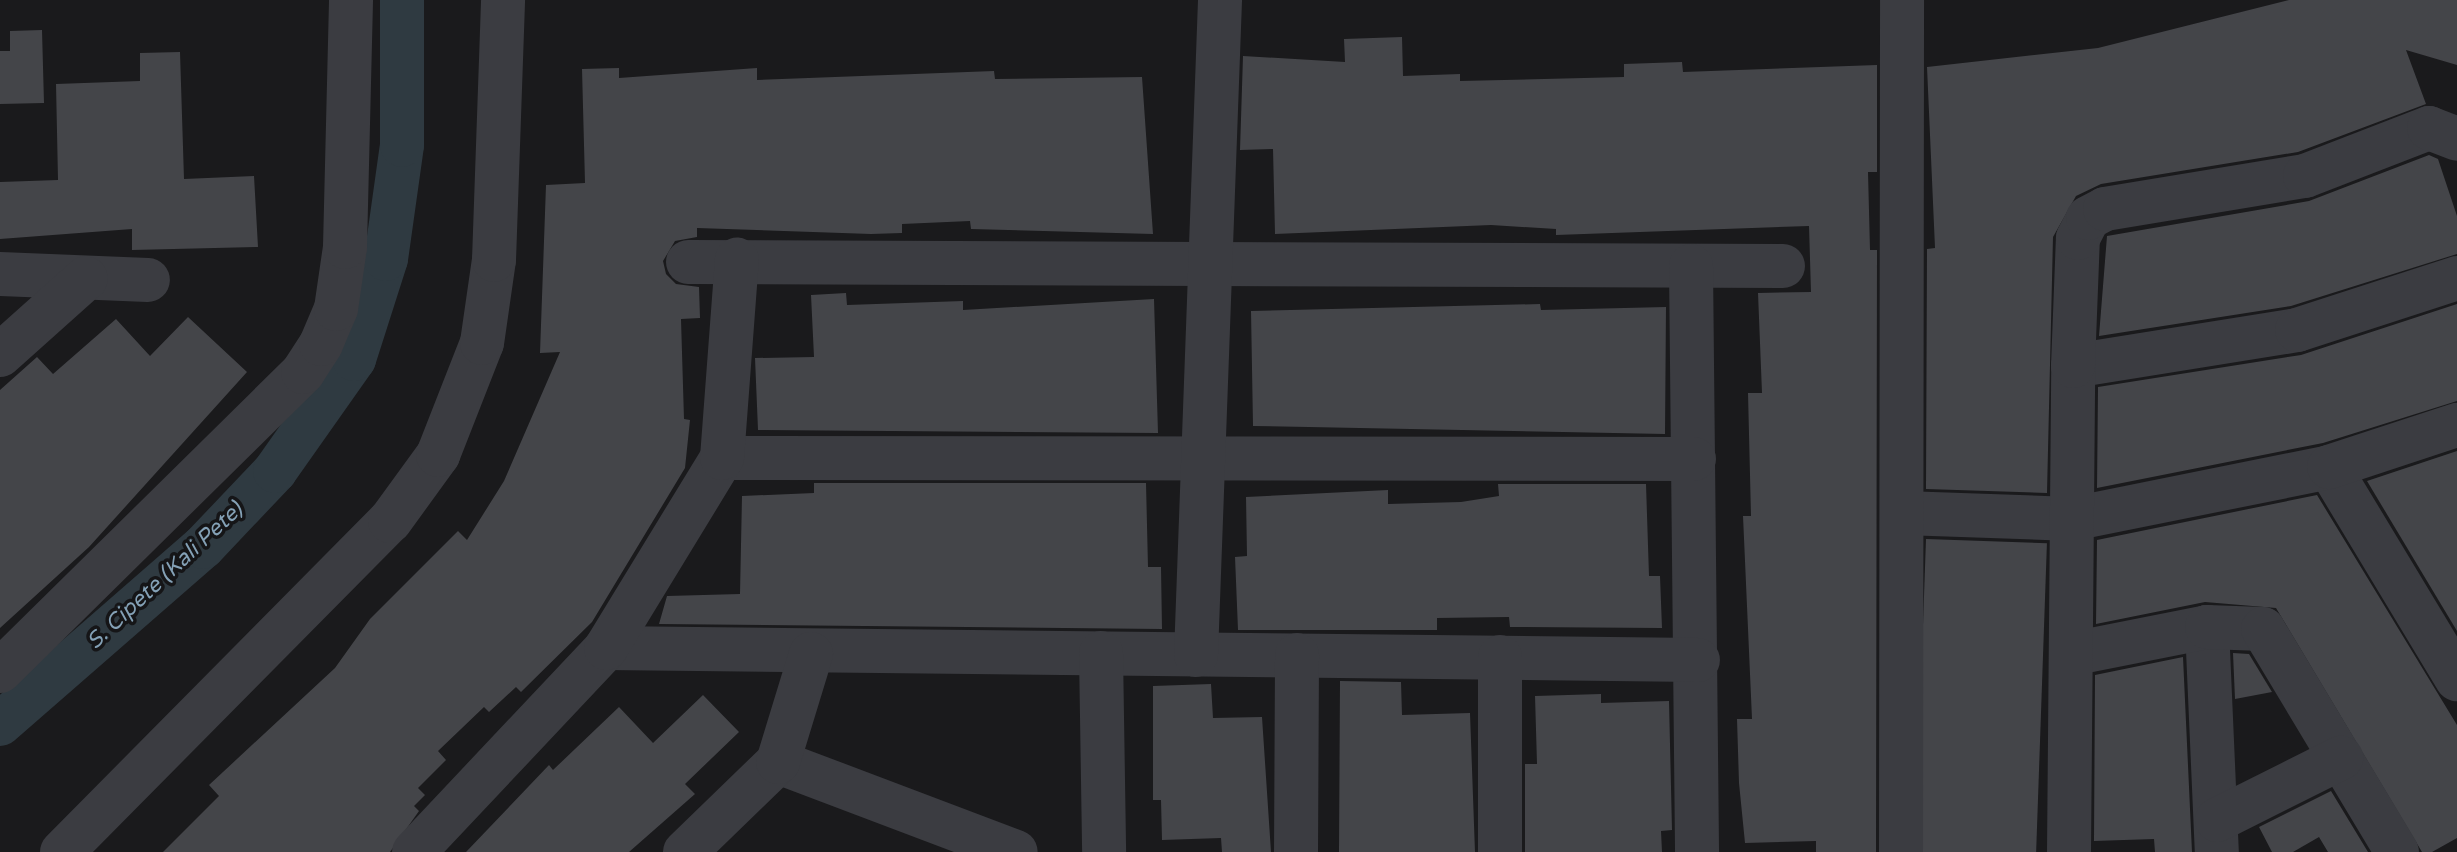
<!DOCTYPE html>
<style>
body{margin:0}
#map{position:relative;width:2457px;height:852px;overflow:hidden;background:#1a1a1c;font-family:"Varela Round",sans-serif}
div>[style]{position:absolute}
.canal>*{height:44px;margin:-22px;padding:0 22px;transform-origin:22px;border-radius:22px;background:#2f3a41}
.building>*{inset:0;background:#444549;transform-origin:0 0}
.minor>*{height:44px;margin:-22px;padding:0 22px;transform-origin:22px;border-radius:22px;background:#3b3c41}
span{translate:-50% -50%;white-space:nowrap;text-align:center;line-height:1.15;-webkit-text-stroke:7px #151517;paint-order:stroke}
.water-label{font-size:22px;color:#84a1b6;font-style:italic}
</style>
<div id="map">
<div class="canal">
<div style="left:0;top:724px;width:269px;rotate:-41.1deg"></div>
<div style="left:203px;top:547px;width:105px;rotate:-46.5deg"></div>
<div style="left:275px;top:471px;width:137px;rotate:-54.8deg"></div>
<div style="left:354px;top:359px;width:105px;rotate:-72.3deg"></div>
<div style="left:386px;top:259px;width:115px;rotate:-82deg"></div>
<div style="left:402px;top:145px;width:145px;rotate:-90deg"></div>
</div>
<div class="building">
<div style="clip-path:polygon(2289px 0,2457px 0,2457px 65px,2406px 50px,2426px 104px,2298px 152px,2101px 184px,2076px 196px,2053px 237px,2047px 493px,1926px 489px,1927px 249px,1935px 248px,1927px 67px,2098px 48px)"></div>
<div style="clip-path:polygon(42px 30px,44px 103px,0 104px,0 51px,10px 51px,10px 31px)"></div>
<div style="clip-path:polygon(1402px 37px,1403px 76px,1460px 74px,1460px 81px,1624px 77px,1624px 64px,1682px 62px,1683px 72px,1877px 65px,1877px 172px,1868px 172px,1870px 250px,1877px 250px,1876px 852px,1816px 852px,1816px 841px,1745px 843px,1739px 783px,1737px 719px,1752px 719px,1743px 516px,1751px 516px,1748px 393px,1762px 393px,1758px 293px,1811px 292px,1809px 226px,1556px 235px,1556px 229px,1491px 225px,1275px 234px,1273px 149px,1240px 150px,1243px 56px,1345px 62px,1344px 39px)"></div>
<div style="clip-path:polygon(180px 52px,184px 179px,254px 176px,258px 247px,132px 250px,132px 229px,0 239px,0 182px,58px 180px,56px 84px,140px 81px,140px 53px)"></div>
<div style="clip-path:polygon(619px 68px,619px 78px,757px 68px,757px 80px,994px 71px,995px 79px,1142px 77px,1153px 234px,971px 229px,970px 221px,902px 224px,902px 233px,871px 234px,697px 228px,697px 237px,675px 241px,663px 261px,666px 274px,676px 284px,699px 287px,700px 318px,681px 319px,684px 419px,690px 420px,685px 468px,592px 622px,521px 692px,516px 687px,489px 712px,484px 707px,438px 751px,446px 760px,418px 788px,425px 795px,414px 806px,419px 811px,390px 852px,163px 852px,219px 796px,209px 785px,335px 668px,370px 619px,458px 531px,467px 540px,504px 481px,560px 352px,540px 353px,546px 185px,585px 183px,582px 69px)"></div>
<div style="clip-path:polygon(2429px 155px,2438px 159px,2457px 216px,2457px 254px,2291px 306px,2099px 336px,2107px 236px,2309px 201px)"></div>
<div style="clip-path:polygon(846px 293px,847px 305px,963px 301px,963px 310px,1154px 299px,1158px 433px,758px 430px,755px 358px,814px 357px,811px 295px)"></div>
<div style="clip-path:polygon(1540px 304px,1541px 310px,1666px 307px,1665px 434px,1253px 426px,1251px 311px)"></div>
<div style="clip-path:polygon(2457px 304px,2457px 401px,2323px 443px,2097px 488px,2098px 387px,2301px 355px)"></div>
<div style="clip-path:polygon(188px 317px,247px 372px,89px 547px,0 628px,0 390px,37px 357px,53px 374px,116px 319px,150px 356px)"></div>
<div style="clip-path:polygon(2457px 451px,2457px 631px,2367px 481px)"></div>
<div style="clip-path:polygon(814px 483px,1146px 483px,1148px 567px,1161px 567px,1162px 629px,659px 624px,667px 596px,740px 594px,742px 496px,814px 493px)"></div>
<div style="clip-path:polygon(1498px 484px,1646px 484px,1649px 576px,1660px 576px,1662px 628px,1510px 627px,1509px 617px,1437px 618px,1437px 630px,1238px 630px,1235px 557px,1247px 556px,1246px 497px,1388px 490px,1388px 504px,1461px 502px,1499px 496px)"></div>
<div style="clip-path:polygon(2317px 495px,2457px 725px,2457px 838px,2432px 852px,2422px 852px,2276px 608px,2205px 602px,2096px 624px,2097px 540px)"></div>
<div style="left:1926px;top:539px;width:121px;height:313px;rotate:2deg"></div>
<div style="clip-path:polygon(2233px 653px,2249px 654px,2272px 692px,2235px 699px)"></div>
<div style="clip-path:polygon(2183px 657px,2192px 852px,2155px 852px,2154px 839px,2094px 841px,2095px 675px)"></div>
<div style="clip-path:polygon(1340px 681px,1401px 682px,1402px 715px,1470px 713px,1475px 852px,1339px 852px)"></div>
<div style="clip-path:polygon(1211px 684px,1213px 718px,1262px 717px,1271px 852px,1222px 852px,1221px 838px,1162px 840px,1161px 800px,1153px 800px,1153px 686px)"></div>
<div style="clip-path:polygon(1601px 694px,1601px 703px,1669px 701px,1672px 830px,1661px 831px,1662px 852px,1525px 852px,1525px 764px,1537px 764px,1535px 696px)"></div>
<div style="clip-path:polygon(703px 695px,739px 732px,685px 784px,695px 794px,629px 852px,466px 852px,549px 765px,553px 770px,619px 707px,653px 743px)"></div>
<div style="clip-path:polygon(2331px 791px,2368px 852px,2328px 852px,2319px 837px,2293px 852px,2272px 852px,2259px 827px)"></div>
</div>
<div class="minor">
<div style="left:688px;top:262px;width:1095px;rotate:0.21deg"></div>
<div style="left:1691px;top:266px;width:586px;rotate:89.41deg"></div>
<div style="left:0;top:274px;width:148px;rotate:2.3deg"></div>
<div style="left:0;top:355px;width:115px;rotate:-41.8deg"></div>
<div style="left:2073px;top:366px;width:227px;rotate:-9.1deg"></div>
<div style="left:2297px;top:330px;width:168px;rotate:-18deg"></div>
<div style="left:722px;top:458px;width:972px;rotate:0.06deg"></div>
<div style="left:2329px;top:467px;width:248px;rotate:58.9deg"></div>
<div style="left:1903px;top:513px;width:169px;rotate:2deg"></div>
<div style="left:2072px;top:519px;width:262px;rotate:-11.4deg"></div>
<div style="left:2329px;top:467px;width:135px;rotate:-18.2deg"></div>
<div style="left:2207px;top:627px;width:225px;rotate:87.5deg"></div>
<div style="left:606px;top:648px;width:1092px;rotate:0.63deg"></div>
<div style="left:1101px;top:653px;width:199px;rotate:89.1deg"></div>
<div style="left:2071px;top:654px;width:139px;rotate:-11.2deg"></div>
<div style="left:2207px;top:627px;width:56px;rotate:2deg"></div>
<div style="left:2263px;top:629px;width:260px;rotate:59deg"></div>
<div style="left:1196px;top:655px;width:655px;rotate:-87.9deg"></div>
<div style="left:1500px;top:657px;width:195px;rotate:90deg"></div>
<div style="left:0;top:671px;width:426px;rotate:-44.6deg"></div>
<div style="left:303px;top:372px;width:33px;rotate:-57deg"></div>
<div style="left:321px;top:344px;width:38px;rotate:-67deg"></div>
<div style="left:336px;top:309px;width:63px;rotate:-81.7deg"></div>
<div style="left:345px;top:247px;width:247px;rotate:-88.6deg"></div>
<div style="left:778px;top:762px;width:254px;rotate:20.7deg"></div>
<div style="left:2217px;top:820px;width:139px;rotate:-26.6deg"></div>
<div style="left:62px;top:852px;width:466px;rotate:-45.3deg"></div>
<div style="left:390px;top:521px;width:82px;rotate:-54deg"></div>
<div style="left:438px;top:455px;width:120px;rotate:-68.6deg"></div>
<div style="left:482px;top:343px;width:84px;rotate:-81.8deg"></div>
<div style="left:494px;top:260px;width:260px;rotate:-88deg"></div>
<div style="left:414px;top:852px;width:280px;rotate:-46.7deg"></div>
<div style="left:606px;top:648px;width:223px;rotate:-58.6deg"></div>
<div style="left:722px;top:458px;width:199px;rotate:-85.7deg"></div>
<div style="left:685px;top:852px;width:129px;rotate:-44.1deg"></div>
<div style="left:778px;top:762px;width:113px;rotate:-73deg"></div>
<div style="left:1296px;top:852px;width:197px;rotate:-89.7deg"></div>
<div style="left:1901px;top:852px;width:852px;rotate:-89.93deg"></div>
<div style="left:2069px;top:852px;width:486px;rotate:-89.5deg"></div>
<div style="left:2073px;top:366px;width:128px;rotate:-87.8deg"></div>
<div style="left:2078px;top:238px;width:22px;rotate:-63deg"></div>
<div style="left:2088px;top:218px;width:19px;rotate:-28deg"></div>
<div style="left:2105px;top:209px;width:203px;rotate:-9.4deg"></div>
<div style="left:2305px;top:176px;width:133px;rotate:-21.2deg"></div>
<div style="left:2429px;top:128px;width:30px;rotate:21deg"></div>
</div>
<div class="water-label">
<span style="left:165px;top:576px;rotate:-43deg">S. Cipete (Kali Pete)</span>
</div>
</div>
